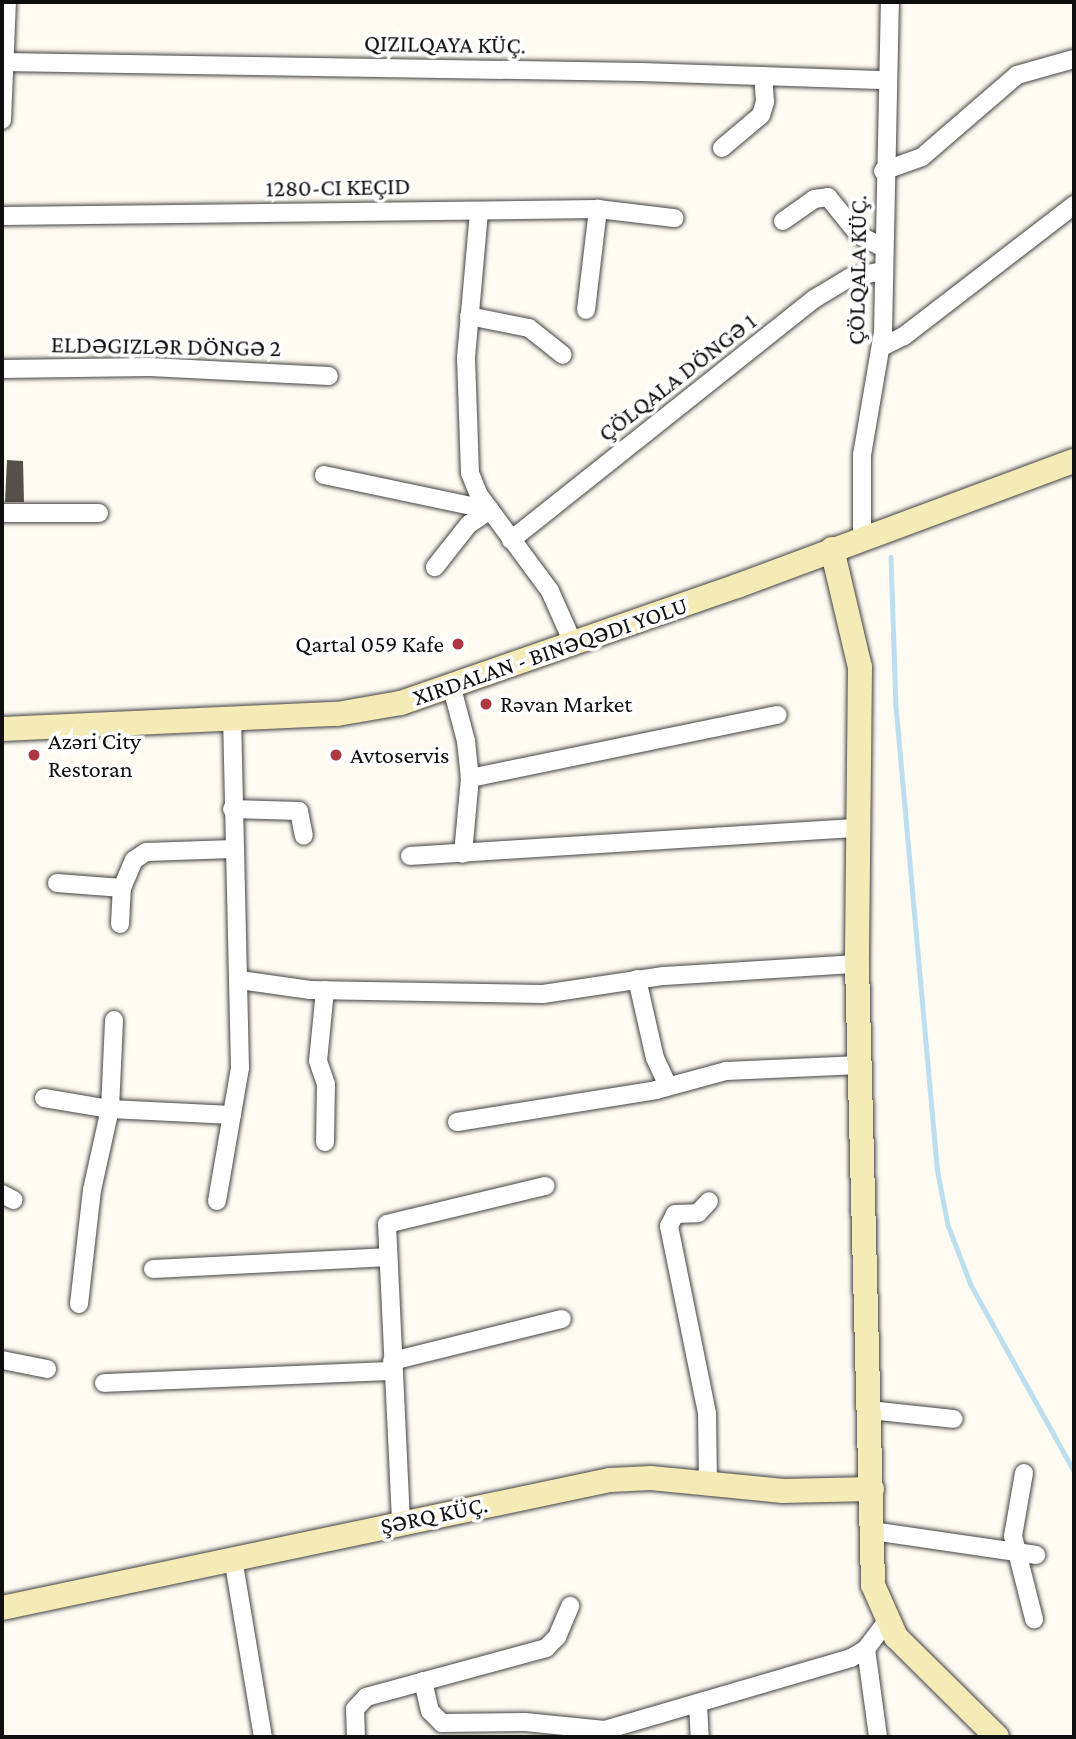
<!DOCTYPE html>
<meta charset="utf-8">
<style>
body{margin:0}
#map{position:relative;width:1076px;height:1739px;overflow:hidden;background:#fdfbf2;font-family:"Crimson Pro",serif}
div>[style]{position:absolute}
.stream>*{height:4.5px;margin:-2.25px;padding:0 2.25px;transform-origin:2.25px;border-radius:2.25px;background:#bddeee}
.building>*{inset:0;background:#56504c}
.roads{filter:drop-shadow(0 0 2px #424242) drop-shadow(0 0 2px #424242)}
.street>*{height:18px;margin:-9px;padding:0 9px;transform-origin:9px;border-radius:9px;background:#fff}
.secondary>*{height:24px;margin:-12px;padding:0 12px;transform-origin:12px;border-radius:12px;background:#f5ebb6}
.dots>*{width:19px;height:19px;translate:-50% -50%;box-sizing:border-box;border:4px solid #fff;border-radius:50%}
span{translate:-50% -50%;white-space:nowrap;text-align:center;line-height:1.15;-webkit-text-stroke:7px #fff;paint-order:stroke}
.street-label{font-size:24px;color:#0f0f0f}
.poi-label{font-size:24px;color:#0f0f0f}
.right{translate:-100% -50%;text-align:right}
.left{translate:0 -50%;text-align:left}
.frame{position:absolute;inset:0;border:4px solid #0f0f0f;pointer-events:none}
</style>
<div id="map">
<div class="stream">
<div style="left:891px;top:557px;width:149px;rotate:88.1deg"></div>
<div style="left:896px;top:706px;width:464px;rotate:84.9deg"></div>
<div style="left:937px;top:1168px;width:58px;rotate:79.1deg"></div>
<div style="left:948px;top:1225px;width:64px;rotate:69deg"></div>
<div style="left:971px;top:1285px;width:213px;rotate:61deg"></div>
</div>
<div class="building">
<div style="clip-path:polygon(7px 460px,23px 461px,24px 502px,5px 502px)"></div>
</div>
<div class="roads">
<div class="street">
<div style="left:2px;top:62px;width:639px;rotate:0.9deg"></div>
<div style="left:641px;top:72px;width:246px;rotate:1.9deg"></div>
<div style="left:2px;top:120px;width:118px;rotate:-87.6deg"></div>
<div style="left:722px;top:148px;width:51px;rotate:-40.2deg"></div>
<div style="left:761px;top:115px;width:14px;rotate:-73deg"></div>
<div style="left:765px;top:102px;width:26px;rotate:-94deg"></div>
<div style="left:883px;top:171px;width:41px;rotate:-19.7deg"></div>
<div style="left:922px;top:157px;width:125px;rotate:-40.8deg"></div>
<div style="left:1017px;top:75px;width:59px;rotate:-15.7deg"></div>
<div style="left:479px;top:212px;width:147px;rotate:95.1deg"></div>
<div style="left:466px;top:358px;width:115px;rotate:88deg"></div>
<div style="left:470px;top:473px;width:24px;rotate:68deg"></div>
<div style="left:479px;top:495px;width:119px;rotate:53.5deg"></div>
<div style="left:550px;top:591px;width:57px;rotate:66.1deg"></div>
<div style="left:2px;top:216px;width:596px;rotate:-0.67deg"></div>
<div style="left:598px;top:209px;width:77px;rotate:6.8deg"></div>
<div style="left:783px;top:221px;width:38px;rotate:-35deg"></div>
<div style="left:814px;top:199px;width:14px;rotate:-8deg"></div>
<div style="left:828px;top:197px;width:49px;rotate:50.8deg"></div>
<div style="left:859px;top:235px;width:27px;rotate:28deg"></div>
<div style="left:586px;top:310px;width:102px;rotate:-83.2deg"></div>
<div style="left:469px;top:316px;width:61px;rotate:11.3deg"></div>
<div style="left:529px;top:328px;width:43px;rotate:38.5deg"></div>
<div style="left:882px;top:347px;width:25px;rotate:-27deg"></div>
<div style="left:904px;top:336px;width:215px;rotate:-37.6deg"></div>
<div style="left:2px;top:369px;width:148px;rotate:-0.8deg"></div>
<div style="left:150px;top:367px;width:179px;rotate:2.9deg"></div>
<div style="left:324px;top:475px;width:170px;rotate:11.9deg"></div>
<div style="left:490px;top:510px;width:25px;rotate:146deg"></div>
<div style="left:469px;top:524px;width:55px;rotate:128.3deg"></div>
<div style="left:2px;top:513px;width:97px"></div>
<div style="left:862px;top:538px;width:83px;rotate:-90deg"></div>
<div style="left:862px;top:455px;width:125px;rotate:-80.3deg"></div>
<div style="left:883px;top:332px;width:330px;rotate:-88.8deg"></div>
<div style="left:511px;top:540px;width:387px;rotate:-38.5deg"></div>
<div style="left:814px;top:299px;width:41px;rotate:-31deg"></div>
<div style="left:849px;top:278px;width:35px;rotate:-12deg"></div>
<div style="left:452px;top:688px;width:55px;rotate:75.2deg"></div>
<div style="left:466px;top:741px;width:37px;rotate:84deg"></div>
<div style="left:470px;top:778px;width:76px;rotate:95.3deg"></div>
<div style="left:470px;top:778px;width:314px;rotate:-11.6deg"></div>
<div style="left:232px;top:809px;width:67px;rotate:1.7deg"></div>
<div style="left:299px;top:811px;width:25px;rotate:79deg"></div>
<div style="left:410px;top:856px;width:448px;rotate:-3.6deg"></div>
<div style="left:57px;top:883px;width:65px;rotate:4.4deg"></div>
<div style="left:122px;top:888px;width:30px;rotate:-67deg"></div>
<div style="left:134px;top:860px;width:14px;rotate:-34deg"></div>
<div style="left:146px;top:852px;width:87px;rotate:-2deg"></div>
<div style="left:120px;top:924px;width:36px;rotate:-87deg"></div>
<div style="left:637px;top:979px;width:81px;rotate:77.2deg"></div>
<div style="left:655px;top:1058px;width:29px;rotate:65deg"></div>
<div style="left:240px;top:980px;width:71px;rotate:8.1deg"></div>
<div style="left:310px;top:990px;width:233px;rotate:1deg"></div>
<div style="left:543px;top:994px;width:122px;rotate:-8.5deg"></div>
<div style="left:664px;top:976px;width:193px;rotate:-3.6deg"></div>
<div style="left:325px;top:990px;width:71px;rotate:95.6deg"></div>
<div style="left:318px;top:1061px;width:24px;rotate:71deg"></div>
<div style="left:326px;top:1084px;width:58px;rotate:91deg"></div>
<div style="left:44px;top:1098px;width:67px;rotate:9.5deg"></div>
<div style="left:110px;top:1109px;width:122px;rotate:2.8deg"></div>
<div style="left:457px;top:1122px;width:202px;rotate:-9.1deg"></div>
<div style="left:656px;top:1090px;width:73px;rotate:-15.2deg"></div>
<div style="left:726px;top:1071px;width:134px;rotate:-2.6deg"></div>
<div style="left:2px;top:1194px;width:13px;rotate:27deg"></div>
<div style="left:217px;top:1201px;width:135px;rotate:-80.2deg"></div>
<div style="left:240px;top:1068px;width:348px;rotate:-91.3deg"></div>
<div style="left:153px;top:1269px;width:233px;rotate:-2.9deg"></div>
<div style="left:79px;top:1304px;width:115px;rotate:-83.5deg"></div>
<div style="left:92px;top:1190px;width:83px;rotate:-77.5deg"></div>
<div style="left:110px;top:1109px;width:89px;rotate:-87.4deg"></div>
<div style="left:2px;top:1360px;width:46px;rotate:11.3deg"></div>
<div style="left:392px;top:1361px;width:175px;rotate:-13.9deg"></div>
<div style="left:104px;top:1383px;width:288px;rotate:-2.4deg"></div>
<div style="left:869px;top:1410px;width:85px;rotate:6deg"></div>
<div style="left:1024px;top:1473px;width:64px;rotate:99.9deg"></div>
<div style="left:1013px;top:1536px;width:86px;rotate:75.8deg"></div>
<div style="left:708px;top:1484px;width:71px;rotate:-90.8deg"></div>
<div style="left:707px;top:1413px;width:191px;rotate:-101.5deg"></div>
<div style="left:669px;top:1226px;width:13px;rotate:-63deg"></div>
<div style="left:675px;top:1214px;width:23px;rotate:-2deg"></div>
<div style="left:698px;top:1213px;width:16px;rotate:-47deg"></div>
<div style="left:401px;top:1521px;width:297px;rotate:-92.7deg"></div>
<div style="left:387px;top:1224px;width:163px;rotate:-13.5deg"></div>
<div style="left:872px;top:1531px;width:166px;rotate:8.3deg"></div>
<div style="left:233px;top:1558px;width:181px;rotate:80.5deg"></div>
<div style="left:866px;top:1649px;width:89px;rotate:82.2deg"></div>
<div style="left:423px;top:1681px;width:31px;rotate:77deg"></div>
<div style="left:430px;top:1711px;width:17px;rotate:45deg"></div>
<div style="left:442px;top:1723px;width:83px;rotate:-0.7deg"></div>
<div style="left:525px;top:1722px;width:80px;rotate:5.7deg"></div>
<div style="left:605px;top:1730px;width:256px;rotate:-16.3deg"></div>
<div style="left:851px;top:1658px;width:17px;rotate:-31deg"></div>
<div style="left:866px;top:1649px;width:34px;rotate:-53deg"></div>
<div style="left:698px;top:1704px;width:33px;rotate:87deg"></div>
<div style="left:356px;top:1737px;width:28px;rotate:-92deg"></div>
<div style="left:355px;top:1709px;width:16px;rotate:-47deg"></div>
<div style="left:366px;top:1697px;width:187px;rotate:-15.2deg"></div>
<div style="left:546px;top:1648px;width:16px;rotate:-45deg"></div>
<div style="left:557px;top:1637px;width:34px;rotate:-67deg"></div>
</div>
<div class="secondary">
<div style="left:832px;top:549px;width:121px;rotate:76.7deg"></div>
<div style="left:860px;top:667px;width:297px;rotate:90.6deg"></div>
<div style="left:857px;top:964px;width:621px;rotate:88.52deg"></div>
<div style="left:873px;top:1585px;width:57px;rotate:66.1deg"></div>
<div style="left:896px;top:1637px;width:142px;rotate:44.7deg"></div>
<div style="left:2px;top:729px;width:335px;rotate:-2.6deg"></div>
<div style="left:337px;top:714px;width:65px;rotate:-9.8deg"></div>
<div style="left:401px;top:703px;width:356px;rotate:-19.2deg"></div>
<div style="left:737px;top:586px;width:359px;rotate:-20.4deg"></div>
<div style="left:2px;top:1608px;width:621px;rotate:-11.89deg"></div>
<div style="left:610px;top:1480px;width:41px;rotate:-2.8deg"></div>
<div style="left:651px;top:1478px;width:133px;rotate:5.6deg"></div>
<div style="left:783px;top:1491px;width:89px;rotate:-1.3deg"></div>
</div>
</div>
<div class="dots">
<div style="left:458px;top:644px;background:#ad3842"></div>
<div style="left:486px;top:704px;background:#ad3842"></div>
<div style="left:34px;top:755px;background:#ad3842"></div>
<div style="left:336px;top:755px;background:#ad3842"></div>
</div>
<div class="street-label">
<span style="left:445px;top:44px;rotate:1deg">QIZILQAYA KÜÇ.</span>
<span style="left:338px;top:187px;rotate:-1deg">1280-CI KEÇID</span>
<span style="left:857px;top:270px;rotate:-89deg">ÇÖLQALA KÜÇ.</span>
<span style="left:166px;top:346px;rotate:1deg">ELDƏGIZLƏR DÖNGƏ 2</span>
<span style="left:677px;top:377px;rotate:-38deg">ÇÖLQALA DÖNGƏ 1</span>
<span style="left:550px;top:651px;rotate:-19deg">XIRDALAN - BINƏQƏDI YOLU</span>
<span style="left:434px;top:1515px;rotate:-12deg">ŞƏRQ KÜÇ.</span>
</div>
<div class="poi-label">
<span class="right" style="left:444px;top:644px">Qartal 059 Kafe</span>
<span class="left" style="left:500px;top:704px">Rəvan Market</span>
<span class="left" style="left:48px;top:755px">Azəri City<br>Restoran</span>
<span class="left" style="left:350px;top:755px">Avtoservis</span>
</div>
<div class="frame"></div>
</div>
